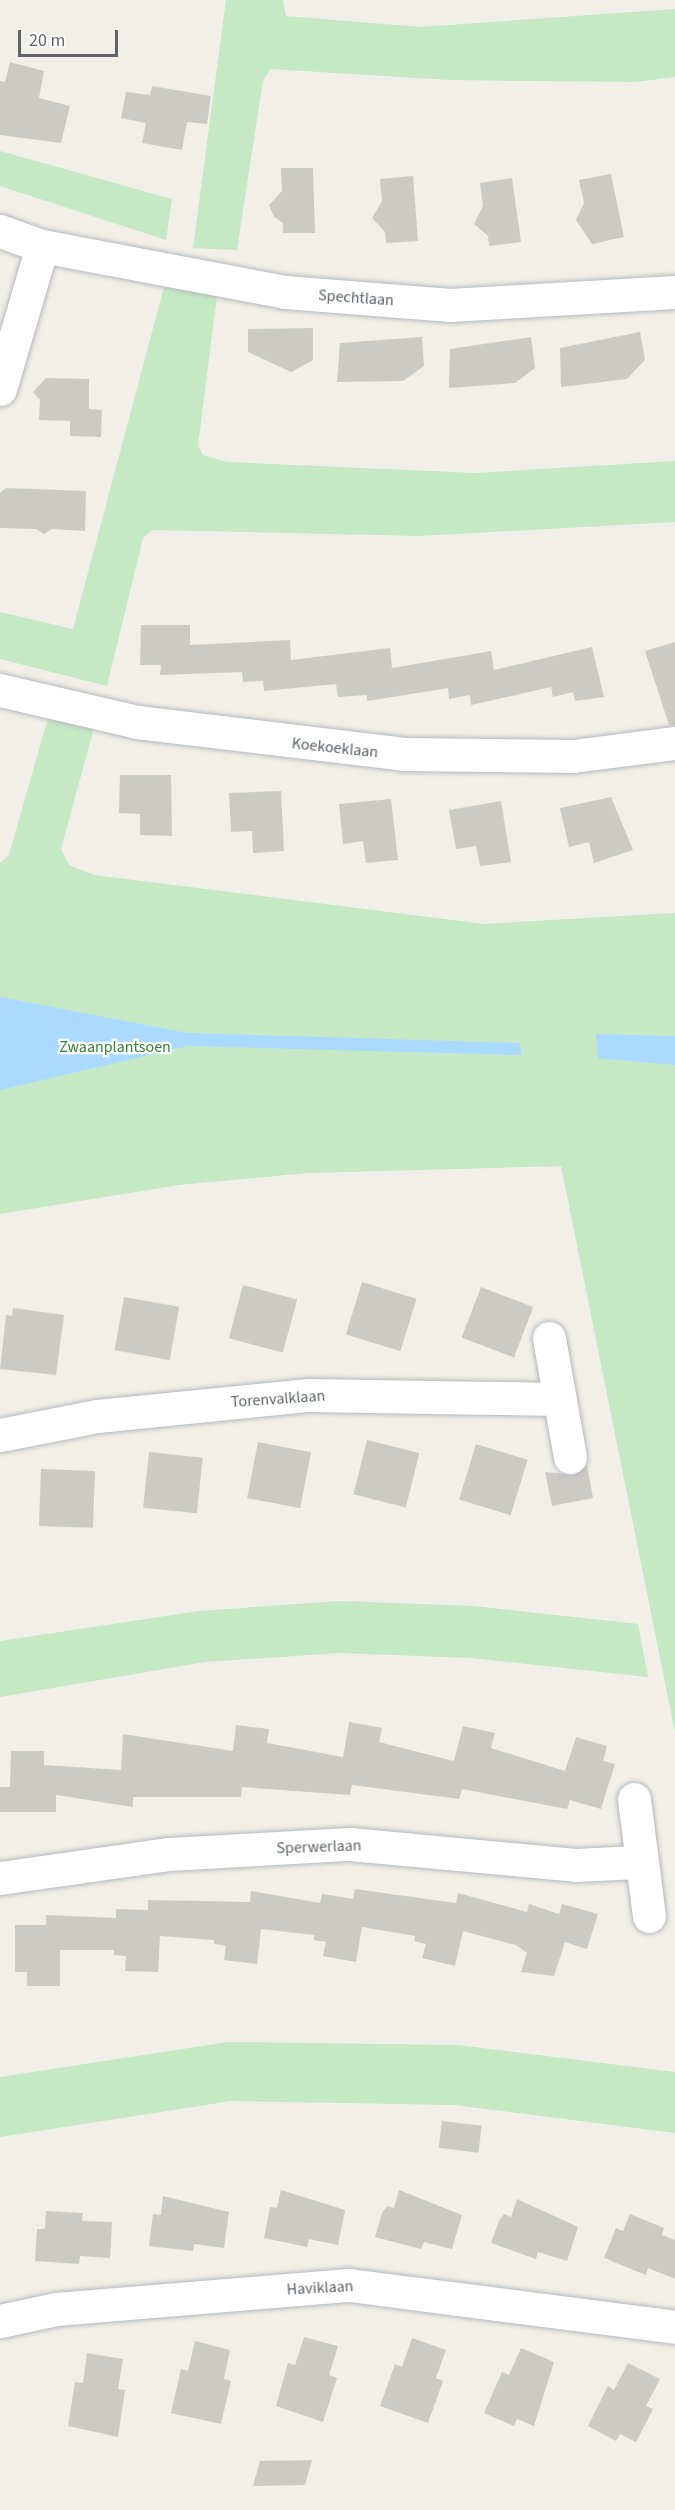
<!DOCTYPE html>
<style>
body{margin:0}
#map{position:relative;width:675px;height:2510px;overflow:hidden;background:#f1efe8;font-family:"Source Sans 3",sans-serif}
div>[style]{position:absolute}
.green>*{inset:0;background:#c5e8c5}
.water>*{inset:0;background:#aadaff}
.building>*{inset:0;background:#cccac5;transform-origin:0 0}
.roads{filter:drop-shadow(0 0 2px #b5b8bc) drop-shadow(0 0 2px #b5b8bc)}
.minor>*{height:33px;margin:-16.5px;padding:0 16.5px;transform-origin:16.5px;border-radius:16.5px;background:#fff}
span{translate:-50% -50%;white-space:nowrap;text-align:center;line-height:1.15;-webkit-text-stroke:4.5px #fff;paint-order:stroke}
.street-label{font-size:16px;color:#5f6368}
.park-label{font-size:16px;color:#348238}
.scale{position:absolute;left:18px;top:30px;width:100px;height:27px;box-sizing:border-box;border:3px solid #5f6368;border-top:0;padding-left:8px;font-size:18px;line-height:21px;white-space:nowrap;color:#5f6368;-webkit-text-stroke:4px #fff;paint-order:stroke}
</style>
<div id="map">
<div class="green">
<div style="clip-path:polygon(226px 0,283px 0,286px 16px,420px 27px,675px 9px,675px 77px,635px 82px,450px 80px,271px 69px,263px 80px,237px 250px,193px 248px)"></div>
<div style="clip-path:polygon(0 151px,172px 199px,166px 240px,0 186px)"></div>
<div style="clip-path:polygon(164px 287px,217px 296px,198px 446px,203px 455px,227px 462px,475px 473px,675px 461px,675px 522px,419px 536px,152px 530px,143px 538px,107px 686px,0 659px,0 612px,73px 629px)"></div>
<div style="clip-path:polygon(49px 714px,95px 724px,61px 849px,69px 865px,94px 875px,484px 924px,675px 913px,675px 1732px,561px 1166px,308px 1173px,179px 1185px,0 1214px,0 863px,9px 855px)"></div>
<div style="clip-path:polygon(339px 1601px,474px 1606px,638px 1624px,648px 1677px,471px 1658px,340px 1653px,205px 1662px,0 1697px,0 1641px,199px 1611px)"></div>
<div style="clip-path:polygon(228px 2042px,458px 2045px,675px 2072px,675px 2133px,454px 2105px,231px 2101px,0 2137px,0 2077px)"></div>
</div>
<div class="water">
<div style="clip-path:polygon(0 997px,187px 1033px,520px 1043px,521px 1055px,187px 1046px,0 1090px)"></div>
<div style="clip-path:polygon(596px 1034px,675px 1036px,675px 1065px,598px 1058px)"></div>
</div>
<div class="building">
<div style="clip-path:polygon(10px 62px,44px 71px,39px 98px,70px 106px,61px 143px,0 135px,0 81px,5px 82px)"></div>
<div style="clip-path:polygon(152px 86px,211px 96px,207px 124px,187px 122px,182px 150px,142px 143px,146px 123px,121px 118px,126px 92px,150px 95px)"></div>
<div style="clip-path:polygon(281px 168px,313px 168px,315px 233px,283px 233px,283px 223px,274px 217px,269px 205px,282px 191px)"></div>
<div style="clip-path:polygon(611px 174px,624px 237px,592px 244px,576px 220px,584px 203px,579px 180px)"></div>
<div style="clip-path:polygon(413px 176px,418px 241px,386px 243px,385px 232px,372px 218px,382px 201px,380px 179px)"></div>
<div style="clip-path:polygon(512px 178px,521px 242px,489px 246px,488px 236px,474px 224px,483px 206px,480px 183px)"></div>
<div style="clip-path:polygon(313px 328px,313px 360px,291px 372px,248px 352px,248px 329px)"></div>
<div style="clip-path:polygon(640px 332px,645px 360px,627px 379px,561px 387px,560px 348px)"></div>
<div style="clip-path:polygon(422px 337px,424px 366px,403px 381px,337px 382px,340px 343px)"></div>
<div style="clip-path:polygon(531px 337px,535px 368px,515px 383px,449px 388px,450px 349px)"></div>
<div style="clip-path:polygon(46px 378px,89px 379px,89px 409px,102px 410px,101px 437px,70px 436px,70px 421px,39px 420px,40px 400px,33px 392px)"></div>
<div style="clip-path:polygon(6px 488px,86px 491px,85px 531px,52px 529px,44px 534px,36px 529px,0 528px,0 493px)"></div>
<div style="clip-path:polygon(141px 625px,190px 625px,190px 645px,290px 640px,291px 660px,390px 648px,392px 668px,491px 651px,494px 670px,592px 647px,604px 697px,575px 701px,573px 692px,553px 697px,551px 687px,471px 705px,470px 695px,449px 699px,448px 688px,367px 701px,367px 695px,338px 697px,336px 684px,264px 691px,263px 681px,243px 682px,242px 672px,160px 675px,161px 665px,140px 665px)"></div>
<div style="clip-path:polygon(675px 642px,675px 725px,669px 725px,645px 651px)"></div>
<div style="clip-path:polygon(120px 775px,171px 775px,172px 836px,140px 835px,140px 814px,119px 813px)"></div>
<div style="clip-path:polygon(281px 791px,284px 851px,253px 853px,252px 831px,231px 832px,229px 793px)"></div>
<div style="clip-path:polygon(611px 797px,633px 850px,594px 863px,589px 842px,569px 847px,560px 808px)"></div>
<div style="clip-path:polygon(391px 799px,398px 860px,366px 863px,363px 841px,343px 844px,339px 804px)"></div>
<div style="clip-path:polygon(501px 801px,511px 862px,480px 866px,476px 846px,456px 849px,449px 810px)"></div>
<div style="left:362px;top:1282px;width:57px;height:55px;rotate:17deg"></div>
<div style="left:243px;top:1285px;width:56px;height:55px;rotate:15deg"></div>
<div style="left:481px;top:1287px;width:56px;height:54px;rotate:21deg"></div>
<div style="left:124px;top:1297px;width:56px;height:54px;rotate:10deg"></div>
<div style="clip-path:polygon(13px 1308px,64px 1315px,56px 1375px,0 1369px,6px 1315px,12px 1316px)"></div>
<div style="left:367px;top:1440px;width:54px;height:56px;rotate:14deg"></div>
<div style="left:258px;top:1442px;width:54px;height:57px;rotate:11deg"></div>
<div style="left:476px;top:1444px;width:54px;height:58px;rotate:17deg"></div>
<div style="left:149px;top:1452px;width:54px;height:56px;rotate:6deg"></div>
<div style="clip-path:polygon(587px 1465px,593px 1498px,552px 1506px,545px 1472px,574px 1475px)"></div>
<div style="left:41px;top:1469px;width:54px;height:57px;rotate:2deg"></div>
<div style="clip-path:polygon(349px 1722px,382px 1728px,379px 1742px,454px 1761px,463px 1726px,495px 1733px,491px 1748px,565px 1771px,576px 1737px,607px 1746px,603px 1761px,615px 1764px,601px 1809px,570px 1800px,567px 1809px,462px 1789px,459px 1799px,352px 1785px,350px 1795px,242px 1787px,241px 1797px,133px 1797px,133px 1807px,56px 1795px,56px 1812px,0 1812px,0 1787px,10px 1787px,11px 1751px,44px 1751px,44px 1765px,121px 1770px,123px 1734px,233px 1751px,236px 1725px,269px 1729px,267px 1743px,343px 1757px)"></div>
<div style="clip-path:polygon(355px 1889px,456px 1903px,458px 1893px,527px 1912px,529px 1904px,559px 1914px,562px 1904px,598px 1914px,587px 1949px,565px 1942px,554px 1976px,521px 1972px,527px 1953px,516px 1945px,463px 1931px,455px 1966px,422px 1958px,426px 1944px,414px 1941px,415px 1936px,362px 1927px,356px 1962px,323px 1956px,326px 1942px,314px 1940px,314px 1935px,261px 1929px,257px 1964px,224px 1960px,226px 1946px,214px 1944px,214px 1940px,160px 1936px,158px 1972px,125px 1971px,126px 1956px,114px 1955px,114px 1950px,60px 1950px,60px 1986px,27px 1986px,27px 1972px,15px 1972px,15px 1925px,46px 1925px,46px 1915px,116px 1918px,116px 1909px,148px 1910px,148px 1900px,250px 1902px,251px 1891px,320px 1903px,322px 1894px,353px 1899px)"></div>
<div style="left:442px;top:2121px;width:40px;height:27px;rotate:7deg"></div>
<div style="clip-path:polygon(281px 2190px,345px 2210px,338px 2245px,309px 2239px,307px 2247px,264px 2238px,270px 2207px,277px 2208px)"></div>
<div style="clip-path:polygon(399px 2190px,462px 2215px,452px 2249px,424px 2242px,421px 2249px,375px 2237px,382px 2213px,387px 2206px,394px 2208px)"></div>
<div style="clip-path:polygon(163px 2196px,229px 2212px,224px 2248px,194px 2244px,193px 2251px,149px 2246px,153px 2214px,161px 2215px)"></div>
<div style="clip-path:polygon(517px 2199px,578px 2227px,567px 2261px,538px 2252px,536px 2259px,491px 2243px,499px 2221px,504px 2214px,511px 2217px)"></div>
<div style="clip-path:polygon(46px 2211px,83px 2213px,82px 2221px,112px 2222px,110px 2258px,80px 2256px,79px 2264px,35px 2261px,37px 2229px,45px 2229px)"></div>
<div style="clip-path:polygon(630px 2214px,664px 2228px,662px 2235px,675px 2240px,675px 2279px,648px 2268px,646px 2275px,604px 2258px,616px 2228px,623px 2231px)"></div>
<div style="clip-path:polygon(304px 2337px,338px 2346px,329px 2375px,337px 2378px,323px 2422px,276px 2406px,288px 2363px,295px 2365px)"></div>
<div style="clip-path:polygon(412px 2338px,446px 2350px,436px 2378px,443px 2381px,428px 2423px,380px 2406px,395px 2364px,402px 2367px)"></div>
<div style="clip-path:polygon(195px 2341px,230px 2350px,224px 2379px,231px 2381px,221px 2424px,171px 2413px,181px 2369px,188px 2371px)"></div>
<div style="clip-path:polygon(521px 2348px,554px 2362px,534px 2426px,517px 2419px,514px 2426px,484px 2413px,502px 2372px,509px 2375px)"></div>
<div style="clip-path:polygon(87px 2353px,123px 2359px,118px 2389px,125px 2390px,118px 2437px,68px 2426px,75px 2382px,83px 2383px)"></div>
<div style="clip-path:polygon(628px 2363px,660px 2379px,646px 2406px,653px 2409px,636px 2442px,620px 2434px,616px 2441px,588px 2426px,608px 2386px,614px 2390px)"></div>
<div style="clip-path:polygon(312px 2460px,305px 2485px,253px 2486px,260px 2461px)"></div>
</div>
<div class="roads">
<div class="minor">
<div style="left:0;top:231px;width:45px;rotate:19.7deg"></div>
<div style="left:42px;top:246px;width:247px;rotate:10.7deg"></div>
<div style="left:285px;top:292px;width:166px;rotate:4.5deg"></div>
<div style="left:450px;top:305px;width:225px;rotate:-3.3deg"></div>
<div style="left:0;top:389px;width:149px;rotate:-73.6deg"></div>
<div style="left:0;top:690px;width:141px;rotate:13.1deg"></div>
<div style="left:137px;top:722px;width:269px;rotate:6.8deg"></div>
<div style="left:404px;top:754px;width:169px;rotate:0.7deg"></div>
<div style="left:573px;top:756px;width:103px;rotate:-7.3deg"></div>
<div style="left:549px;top:1338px;width:121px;rotate:80deg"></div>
<div style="left:0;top:1435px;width:99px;rotate:-11.1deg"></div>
<div style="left:97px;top:1416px;width:213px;rotate:-5.7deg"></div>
<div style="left:309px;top:1395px;width:249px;rotate:0.9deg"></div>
<div style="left:634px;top:1799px;width:118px;rotate:82.7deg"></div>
<div style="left:0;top:1878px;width:171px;rotate:-8.1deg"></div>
<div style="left:169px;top:1854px;width:181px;rotate:-3.2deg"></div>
<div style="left:350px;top:1844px;width:226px;rotate:5.3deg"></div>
<div style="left:575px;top:1865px;width:63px;rotate:-2.7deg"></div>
<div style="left:0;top:2321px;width:57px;rotate:-12.1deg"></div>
<div style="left:56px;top:2309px;width:294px;rotate:-4.7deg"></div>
<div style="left:349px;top:2285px;width:329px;rotate:7.3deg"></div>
</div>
</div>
<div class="street-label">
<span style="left:356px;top:298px;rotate:4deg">Spechtlaan</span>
<span style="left:335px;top:748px;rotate:6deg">Koekoeklaan</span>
<span style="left:278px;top:1399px;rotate:-4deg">Torenvalklaan</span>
<span style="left:319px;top:1847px;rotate:-2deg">Sperwerlaan</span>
<span style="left:320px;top:2288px;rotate:-3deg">Haviklaan</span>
</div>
<div class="park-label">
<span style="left:115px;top:1047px">Zwaanplantsoen</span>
</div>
<div class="scale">20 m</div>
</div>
